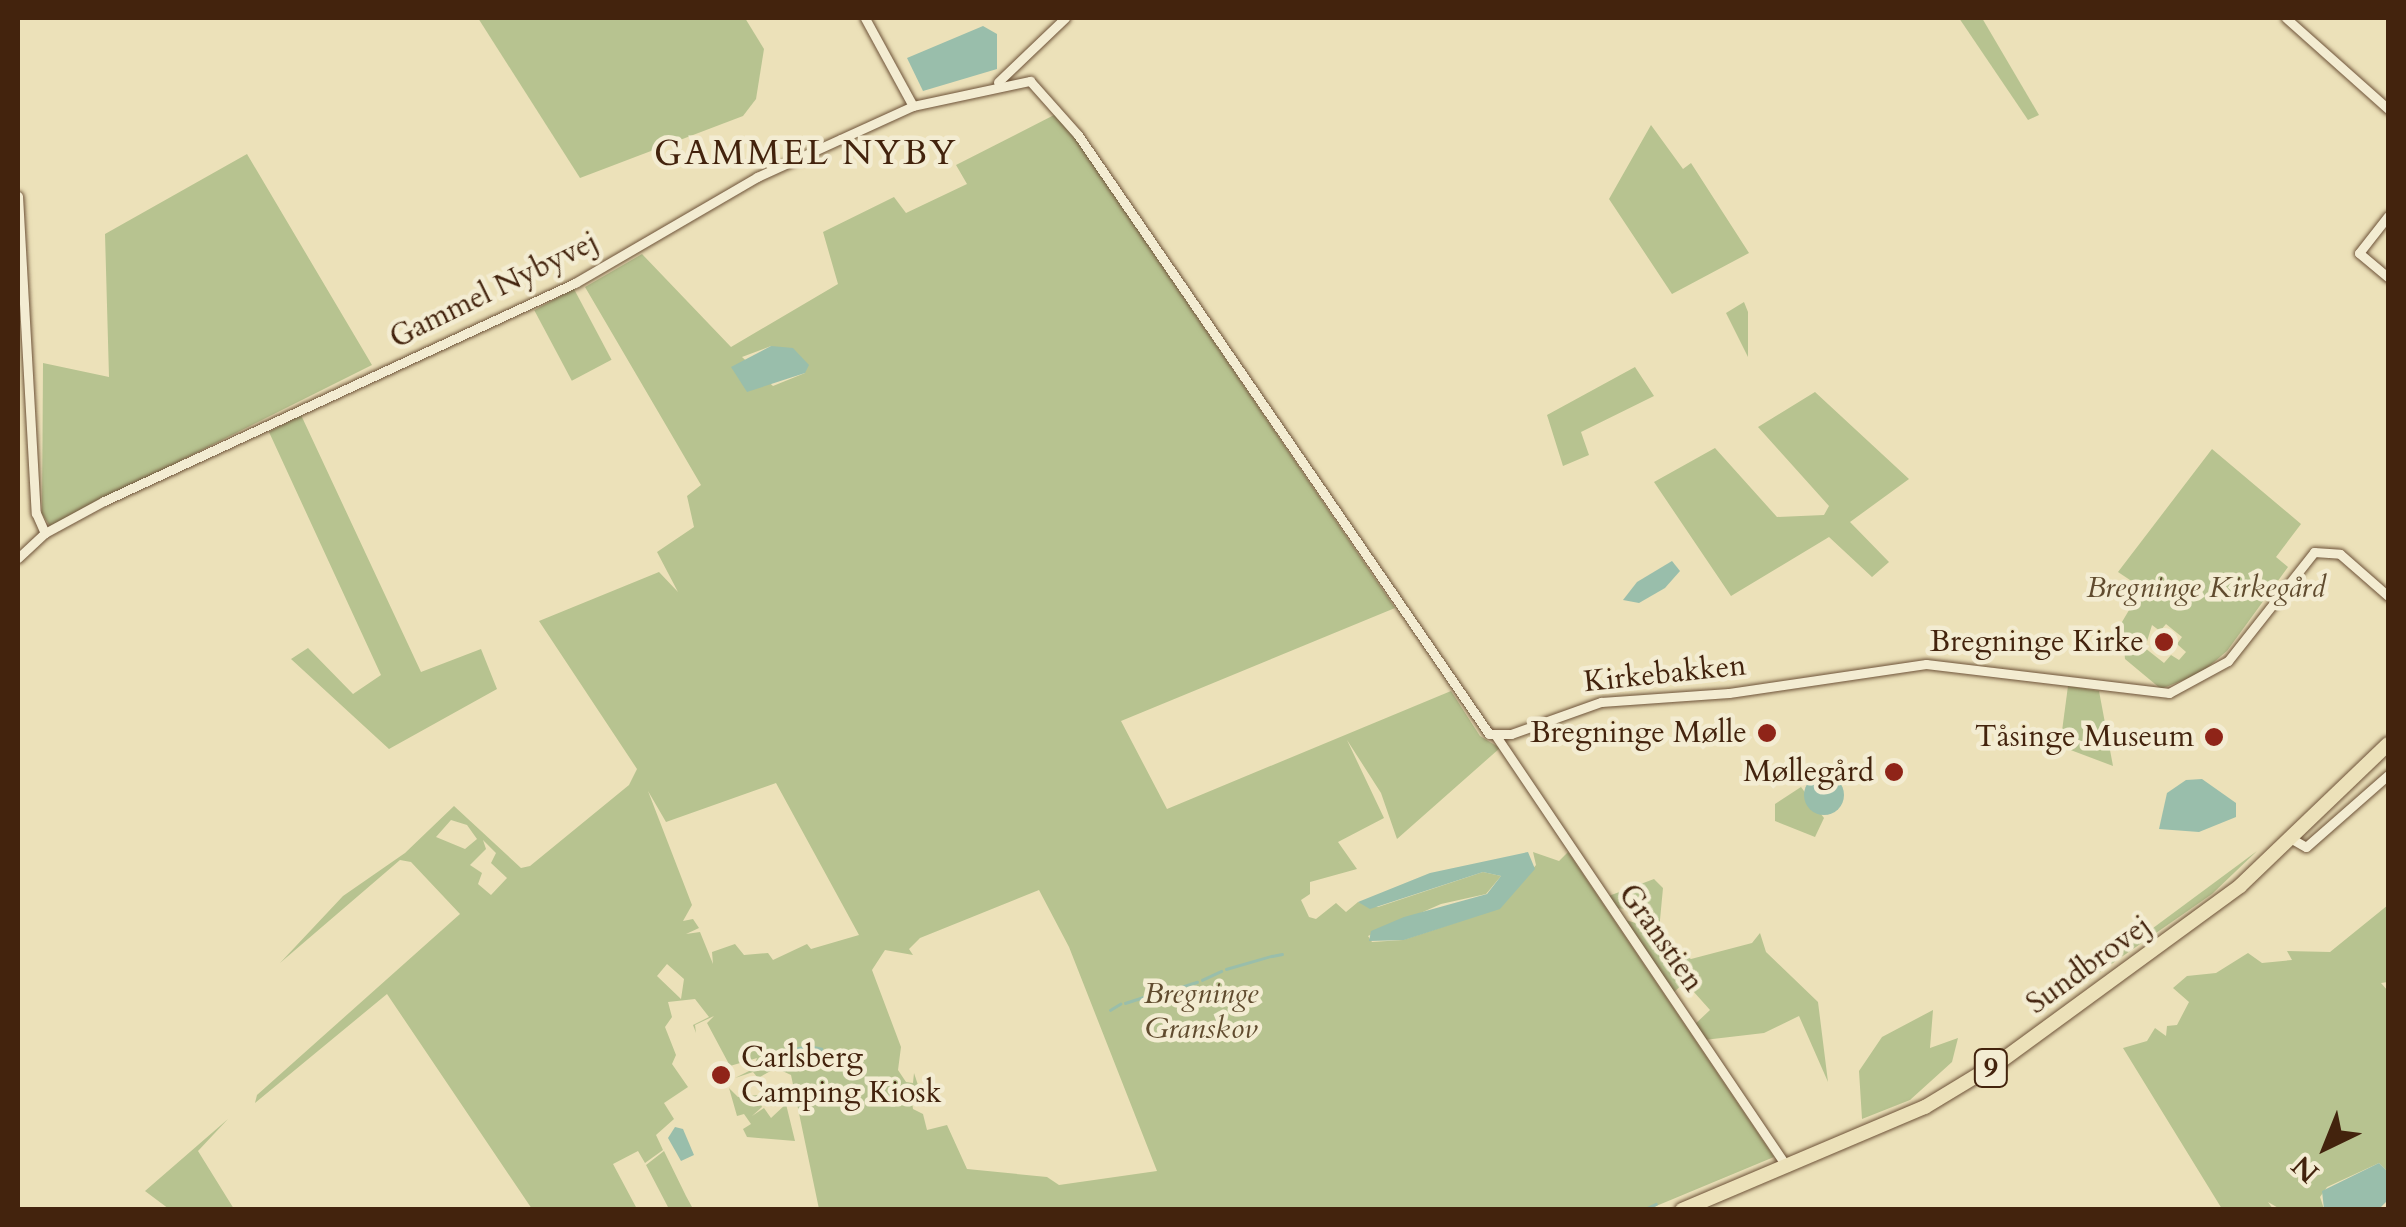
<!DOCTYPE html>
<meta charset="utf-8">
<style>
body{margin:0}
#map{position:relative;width:2406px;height:1227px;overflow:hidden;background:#ece1b9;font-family:Cardo,serif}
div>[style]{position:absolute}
.green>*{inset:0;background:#b7c390;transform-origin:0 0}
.water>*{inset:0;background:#99beab}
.round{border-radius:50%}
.stream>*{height:2.5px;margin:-1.25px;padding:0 1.25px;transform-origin:1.25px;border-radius:1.25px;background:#99beab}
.roads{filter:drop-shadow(0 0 2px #6d5238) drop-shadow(0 0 2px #6d5238)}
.street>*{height:9px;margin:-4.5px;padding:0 4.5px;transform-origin:4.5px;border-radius:4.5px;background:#f3ecd2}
.primary>*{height:14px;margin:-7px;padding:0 7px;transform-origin:7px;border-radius:7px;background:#ece1b9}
.dots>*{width:28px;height:28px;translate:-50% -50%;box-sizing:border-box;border:5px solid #f3ecd2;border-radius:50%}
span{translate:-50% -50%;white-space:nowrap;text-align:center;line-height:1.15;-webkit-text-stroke:9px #f3ecd2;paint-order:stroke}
.shield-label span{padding:2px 8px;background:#f3ecd2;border:2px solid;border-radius:8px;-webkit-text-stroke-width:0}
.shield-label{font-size:28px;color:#43230d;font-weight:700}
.street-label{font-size:30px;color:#43230d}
.park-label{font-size:30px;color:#604b2e;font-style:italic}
.poi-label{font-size:30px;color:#43230d}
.right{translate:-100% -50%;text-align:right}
.left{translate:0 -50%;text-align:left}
.quarter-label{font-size:35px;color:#43230d;letter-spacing:2.5px}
.frame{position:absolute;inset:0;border:20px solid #43230d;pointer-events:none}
.north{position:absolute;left:2276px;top:1097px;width:100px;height:100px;-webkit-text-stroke:8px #f3ecd2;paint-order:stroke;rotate:223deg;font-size:28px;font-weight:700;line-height:40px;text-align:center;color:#43230d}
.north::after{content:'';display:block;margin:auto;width:35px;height:45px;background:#43230d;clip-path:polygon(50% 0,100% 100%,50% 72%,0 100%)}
</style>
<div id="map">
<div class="green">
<div style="clip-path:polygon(478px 18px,745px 18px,764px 49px,756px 99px,743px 116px,580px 178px)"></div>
<div style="clip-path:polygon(1959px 18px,1982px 18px,2039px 115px,2028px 120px)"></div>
<div style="clip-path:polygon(evenodd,1058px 113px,1395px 608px,1121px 721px,1167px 809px,1451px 691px,1480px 736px,1500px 748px,1397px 839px,1381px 793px,1347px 740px,1384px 818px,1338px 842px,1357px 869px,1310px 882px,1310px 894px,1301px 900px,1309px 917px,1316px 919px,1336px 903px,1346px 912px,1358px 902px,1378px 907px,1483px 872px,1501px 876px,1486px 894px,1441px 904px,1368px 936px,1372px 942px,1403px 940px,1500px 908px,1536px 865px,1533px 852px,1559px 861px,1568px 852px,1774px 1157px,1649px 1209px,819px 1209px,791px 1075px,776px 1068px,758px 1078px,753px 1072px,735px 1078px,753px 1069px,757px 1058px,730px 1066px,707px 1023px,714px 1016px,695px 1025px,696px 1033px,693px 1025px,709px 1017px,695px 999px,668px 1002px,672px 1017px,665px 1027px,676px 1055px,672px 1064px,688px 1087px,664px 1103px,674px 1119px,656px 1135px,663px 1150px,645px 1163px,638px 1151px,613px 1164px,637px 1209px,532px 1209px,387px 994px,255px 1103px,257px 1095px,460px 914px,411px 862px,400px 860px,280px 963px,343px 896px,405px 853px,454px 806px,521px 868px,530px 866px,629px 785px,637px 769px,539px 621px,659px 572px,678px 592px,657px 552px,694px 527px,687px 496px,701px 485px,585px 287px,642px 254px,731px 347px,838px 284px,823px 232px,894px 197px,906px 213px,967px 184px,956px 165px,1058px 113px,771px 346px,805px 373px,773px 386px,742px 357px,771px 346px,1058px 113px,776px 783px,859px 935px,811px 949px,807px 944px,773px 960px,768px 953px,744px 955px,735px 944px,712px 952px,713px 964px,700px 932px,686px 934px,699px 928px,693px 919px,683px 921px,692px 905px,648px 791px,666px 822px,776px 783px,1058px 113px,451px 820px,467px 825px,477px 839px,465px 849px,436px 837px,451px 820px,1058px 113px,483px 840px,496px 853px,491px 863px,507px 878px,491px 895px,478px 884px,482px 873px,470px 865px,486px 849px,483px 840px,1058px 113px,1039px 890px,1069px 947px,1157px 1171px,1059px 1185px,1047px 1177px,967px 1169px,947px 1125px,927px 1130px,923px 1114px,913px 1109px,910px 1087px,920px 1091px,914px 1073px,913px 1083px,906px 1082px,898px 1070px,901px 1047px,872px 970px,885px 950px,913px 955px,909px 949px,920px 938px,1039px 890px,1058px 113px,667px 964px,684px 979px,681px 999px,657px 976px,667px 964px)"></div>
<div style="clip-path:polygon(1651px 125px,1683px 169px,1691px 163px,1749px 253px,1672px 294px,1609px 199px)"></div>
<div style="clip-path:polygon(247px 154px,372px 365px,50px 526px,42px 514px,43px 363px,109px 377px,105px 234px)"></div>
<div style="left:574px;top:289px;width:80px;height:45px;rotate:62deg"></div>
<div style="clip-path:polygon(1744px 302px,1748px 312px,1748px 357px,1726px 313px)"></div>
<div style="clip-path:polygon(1635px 367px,1654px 396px,1581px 432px,1589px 455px,1563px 466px,1547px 415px)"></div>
<div style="clip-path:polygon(1815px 392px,1909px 479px,1850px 522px,1889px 562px,1872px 577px,1829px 537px,1731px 596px,1654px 482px,1715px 448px,1777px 517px,1824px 515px,1829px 506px,1758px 427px)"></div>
<div style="clip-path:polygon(301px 415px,421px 672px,481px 649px,497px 689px,389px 749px,291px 659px,308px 648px,353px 694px,381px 675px,269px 432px)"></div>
<div style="clip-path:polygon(evenodd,2212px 449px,2301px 524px,2276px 557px,2288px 567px,2227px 651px,2201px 673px,2161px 689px,2125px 659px,2122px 622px,2142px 588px,2118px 572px,2212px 449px,2166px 624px,2182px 637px,2177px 644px,2186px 652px,2179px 660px,2171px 655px,2164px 663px,2145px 648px,2152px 625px,2160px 631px,2166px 624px)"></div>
<div style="clip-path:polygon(2068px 686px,2099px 691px,2113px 766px,2060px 746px)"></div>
<div style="clip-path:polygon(1801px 787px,1824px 818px,1815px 837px,1775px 821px,1775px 804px)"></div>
<div style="clip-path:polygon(2257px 851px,2212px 894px,2034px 1018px,2095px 971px)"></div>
<div style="clip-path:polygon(1654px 879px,1663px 888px,1658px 941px,1691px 959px,1752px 943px,1760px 933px,1766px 952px,1818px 1002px,1828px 1082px,1799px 1016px,1764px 1033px,1704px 1040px,1693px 1026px,1710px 1010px,1685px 982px,1672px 994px,1622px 919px,1643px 925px,1639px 910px,1615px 908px,1606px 897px)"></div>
<div style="clip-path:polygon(2388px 905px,2388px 982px,2381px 983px,2388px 991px,2388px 1172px,2379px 1163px,2327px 1187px,2320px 1197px,2324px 1209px,2280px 1209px,2268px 1202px,2273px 1209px,2222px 1209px,2123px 1048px,2147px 1041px,2155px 1028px,2166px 1036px,2167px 1026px,2177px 1025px,2189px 1002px,2173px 988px,2187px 976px,2216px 973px,2248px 953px,2262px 963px,2292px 960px,2287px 951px,2330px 952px)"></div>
<div style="clip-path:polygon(1933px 1010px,1930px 1048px,1958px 1038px,1952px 1062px,1910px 1100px,1862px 1119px,1859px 1071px,1882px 1037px)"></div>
<div style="clip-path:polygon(729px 1088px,738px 1097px,758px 1095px,762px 1107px,752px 1116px,764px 1108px,771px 1118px,786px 1104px,795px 1141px,747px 1137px,743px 1129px,751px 1124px,744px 1114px,737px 1116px)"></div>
<div style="clip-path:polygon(228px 1119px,198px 1151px,234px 1209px,169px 1209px,145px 1191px)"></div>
<div style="clip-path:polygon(664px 1151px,686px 1196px,692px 1207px,669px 1209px,646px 1165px)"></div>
</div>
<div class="water">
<div style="clip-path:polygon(983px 26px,997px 34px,997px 69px,923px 91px,907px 58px)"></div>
<div style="clip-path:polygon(771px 346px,793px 348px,809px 365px,805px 373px,747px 392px,731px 367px)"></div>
<div style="clip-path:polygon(1672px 561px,1680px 571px,1665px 588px,1639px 603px,1623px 600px,1637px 582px)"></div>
<div class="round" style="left:1804px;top:775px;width:40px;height:40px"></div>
<div style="clip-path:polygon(2202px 779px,2236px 803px,2236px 817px,2199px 832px,2159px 829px,2167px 793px,2186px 780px)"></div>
<div style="clip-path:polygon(1528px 852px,1535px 869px,1500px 909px,1404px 940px,1369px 941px,1371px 931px,1404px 917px,1487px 894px,1501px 876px,1483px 872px,1370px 909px,1358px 902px,1430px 873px)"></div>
<div style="clip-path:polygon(810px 1045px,823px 1048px,824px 1058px,794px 1064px,793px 1048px)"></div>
<div style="clip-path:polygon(675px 1127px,683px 1129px,694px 1155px,681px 1161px,668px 1138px)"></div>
<div style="clip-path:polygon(2379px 1163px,2388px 1172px,2388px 1200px,2379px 1209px,2324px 1209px,2322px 1191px)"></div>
</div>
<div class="stream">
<div style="left:1272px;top:956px;width:10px;rotate:-11deg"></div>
<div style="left:1226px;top:969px;width:47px;rotate:-16.1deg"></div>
<div style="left:1202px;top:980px;width:21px;rotate:-25deg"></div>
<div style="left:1175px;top:989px;width:23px;rotate:-18deg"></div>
<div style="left:1149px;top:996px;width:20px;rotate:-15deg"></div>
<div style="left:1125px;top:1003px;width:19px;rotate:-18deg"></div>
<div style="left:1110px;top:1010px;width:12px;rotate:-31deg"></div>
<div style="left:1643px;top:1210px;width:14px;rotate:-25deg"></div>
</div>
<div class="roads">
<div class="street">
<div style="left:865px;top:18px;width:100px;rotate:61.4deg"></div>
<div style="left:2286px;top:18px;width:137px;rotate:41.7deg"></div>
<div style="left:1030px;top:81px;width:72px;rotate:48.4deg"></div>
<div style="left:1078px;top:135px;width:726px;rotate:55.54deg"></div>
<div style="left:1489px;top:734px;width:22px"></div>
<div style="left:1511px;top:734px;width:96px;rotate:-19.6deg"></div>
<div style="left:1601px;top:702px;width:128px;rotate:-4deg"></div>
<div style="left:1729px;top:693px;width:199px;rotate:-8.4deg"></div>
<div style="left:1926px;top:664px;width:245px;rotate:6.8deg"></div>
<div style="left:2169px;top:693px;width:67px;rotate:-28.5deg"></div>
<div style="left:2228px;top:661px;width:139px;rotate:-51.7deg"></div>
<div style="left:2314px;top:552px;width:26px;rotate:4deg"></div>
<div style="left:2340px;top:554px;width:64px;rotate:41.2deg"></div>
<div style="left:998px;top:82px;width:93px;rotate:-43.7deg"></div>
<div style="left:18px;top:196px;width:318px;rotate:86.8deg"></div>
<div style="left:36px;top:513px;width:22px;rotate:66deg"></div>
<div style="left:2388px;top:216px;width:47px;rotate:128.1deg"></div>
<div style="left:2359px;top:253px;width:38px;rotate:40deg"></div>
<div style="left:18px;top:558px;width:37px;rotate:-43deg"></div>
<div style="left:45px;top:533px;width:67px;rotate:-28.5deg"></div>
<div style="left:104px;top:501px;width:519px;rotate:-24.84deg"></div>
<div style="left:575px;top:283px;width:211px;rotate:-30.2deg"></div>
<div style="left:757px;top:177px;width:171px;rotate:-24.5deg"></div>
<div style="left:913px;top:106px;width:120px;rotate:-12.1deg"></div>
<div style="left:1496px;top:736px;width:520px;rotate:55.97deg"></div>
<div style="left:2292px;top:839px;width:16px;rotate:30deg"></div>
<div style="left:2306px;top:847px;width:109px;rotate:-41.3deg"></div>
</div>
<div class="primary">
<div style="left:1682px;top:1210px;width:264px;rotate:-23deg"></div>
<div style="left:1925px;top:1107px;width:89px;rotate:-31.2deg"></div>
<div style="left:2001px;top:1061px;width:296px;rotate:-36.2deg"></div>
<div style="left:2240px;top:886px;width:205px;rotate:-43.8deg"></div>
</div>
</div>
<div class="dots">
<div style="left:2164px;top:642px;background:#8f2418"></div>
<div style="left:1767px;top:733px;background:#8f2418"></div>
<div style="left:2214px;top:737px;background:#8f2418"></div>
<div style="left:1894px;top:772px;background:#8f2418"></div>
<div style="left:721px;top:1075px;background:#8f2418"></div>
</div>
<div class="shield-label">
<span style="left:1991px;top:1068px">9</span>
</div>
<div class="street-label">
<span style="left:494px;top:290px;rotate:-26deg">Gammel Nybyvej</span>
<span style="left:1665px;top:674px;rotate:-6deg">Kirkebakken</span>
<span style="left:1661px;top:938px;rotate:55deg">Granstien</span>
<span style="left:2089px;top:965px;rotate:-36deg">Sundbrovej</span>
</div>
<div class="park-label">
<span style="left:2206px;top:588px">Bregninge Kirkegård</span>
<span style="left:1201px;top:1011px">Bregninge<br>Granskov</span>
</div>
<div class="poi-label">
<span class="right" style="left:2144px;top:642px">Bregninge Kirke</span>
<span class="right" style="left:1747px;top:733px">Bregninge Mølle</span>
<span class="right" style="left:2194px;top:737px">Tåsinge Museum</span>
<span class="right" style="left:1874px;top:772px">Møllegård</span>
<span class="left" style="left:741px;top:1075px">Carlsberg<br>Camping Kiosk</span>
</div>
<div class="quarter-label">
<span style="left:806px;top:153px">GAMMEL NYBY</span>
</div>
<div class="frame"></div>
<div class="north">N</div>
</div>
